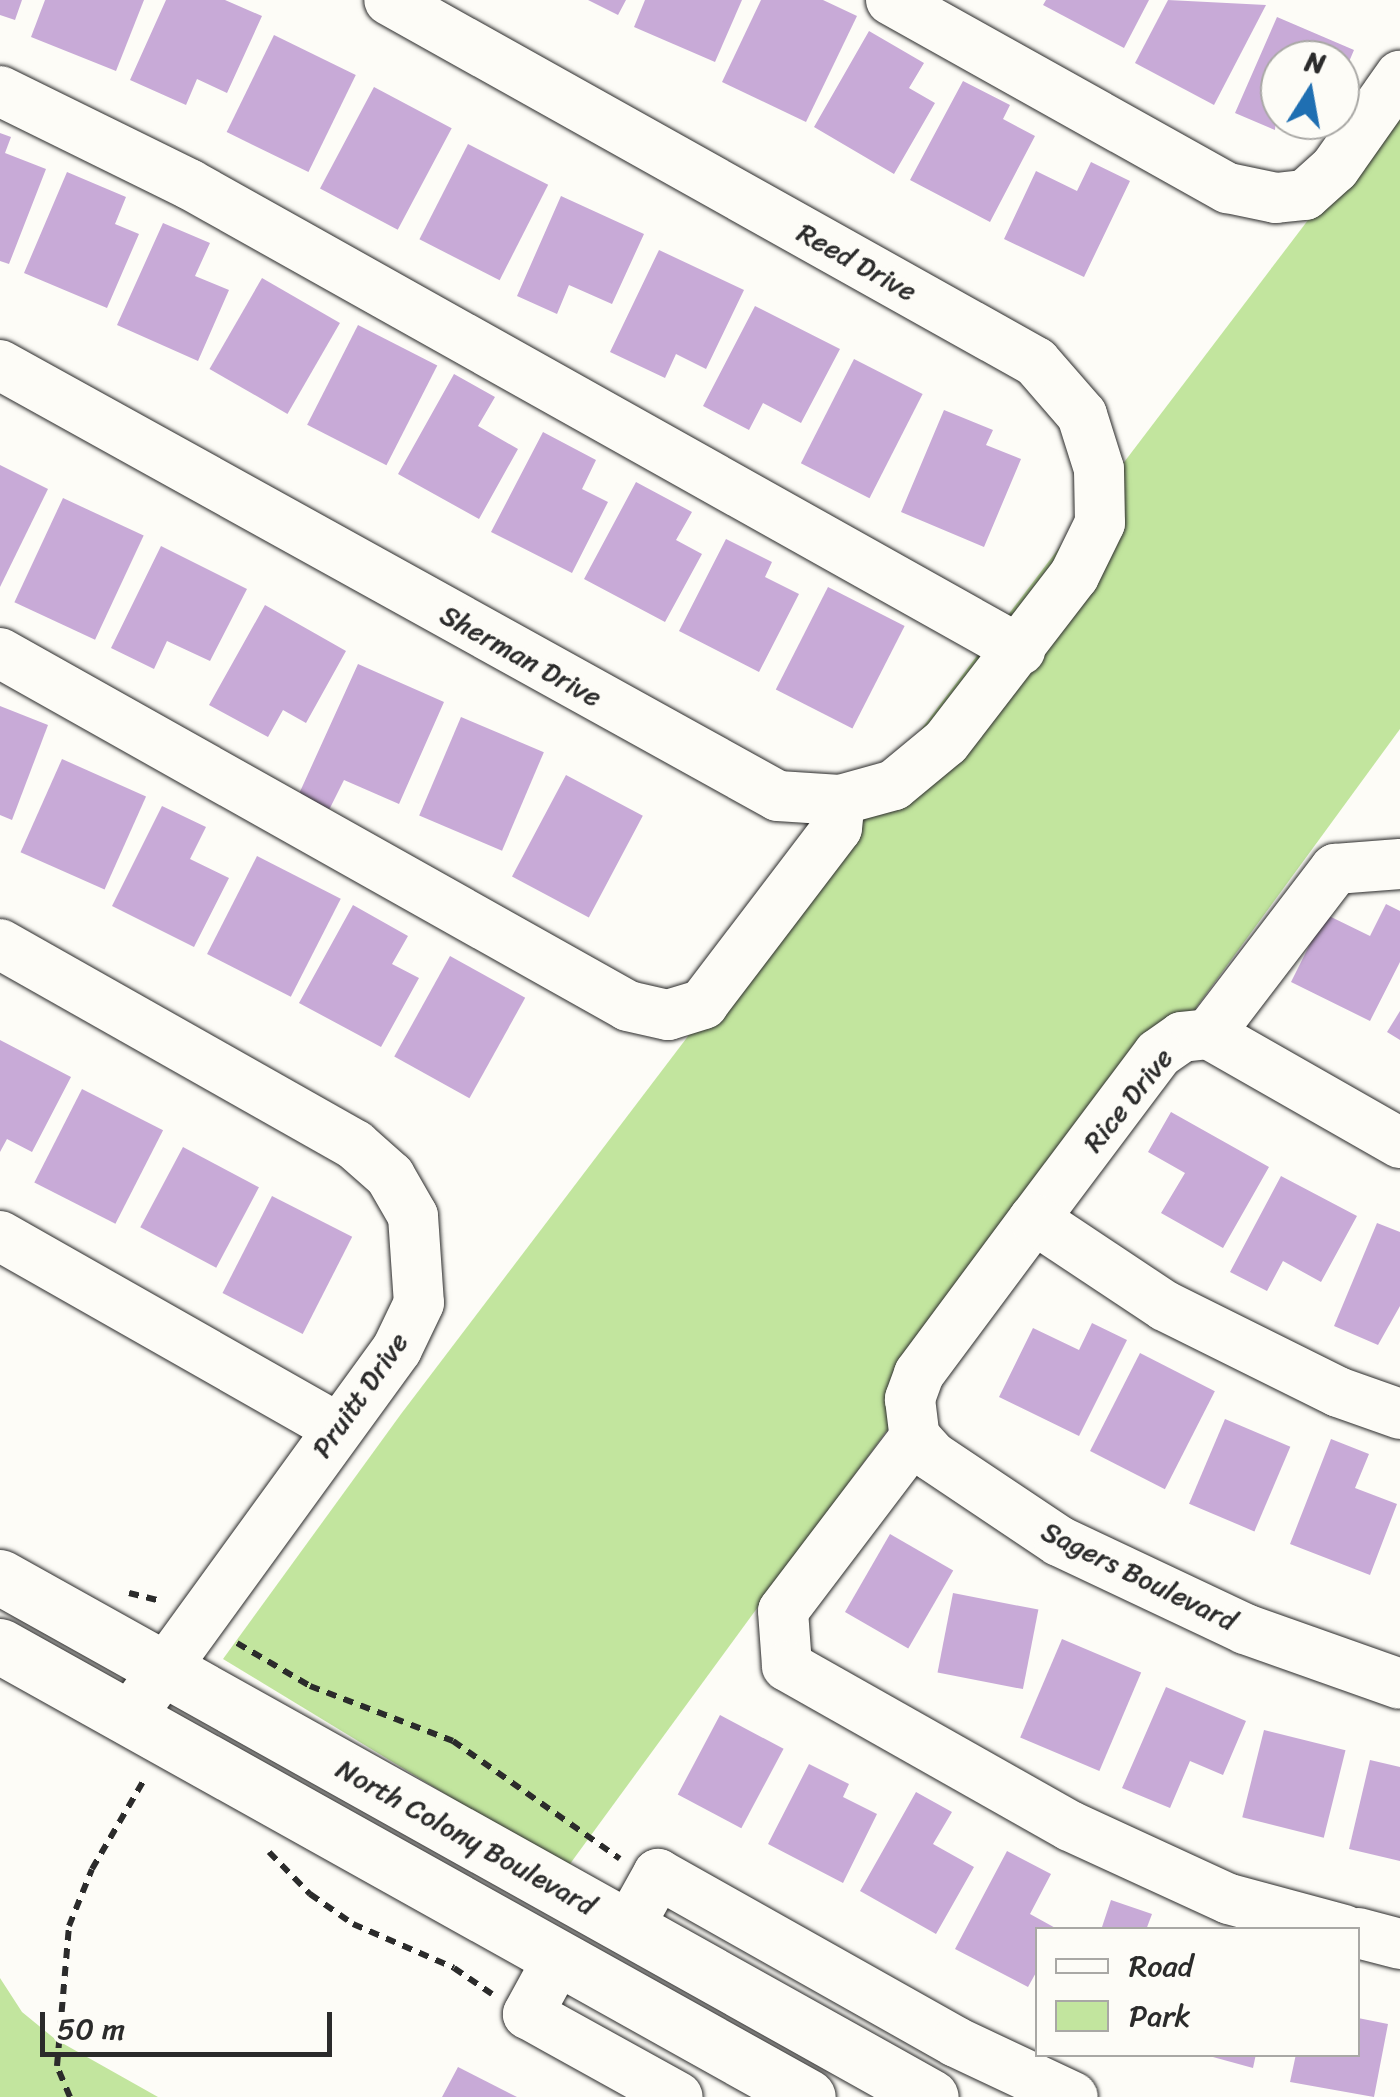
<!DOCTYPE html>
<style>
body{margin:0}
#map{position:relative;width:1400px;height:2097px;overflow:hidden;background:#fdfcf7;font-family:Sriracha,sans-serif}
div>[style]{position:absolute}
.green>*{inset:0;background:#c2e59e}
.building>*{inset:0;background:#c8aad7;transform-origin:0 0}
.path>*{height:6px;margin-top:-3px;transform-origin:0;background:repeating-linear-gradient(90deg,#2b2b2b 0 10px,transparent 0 18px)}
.roads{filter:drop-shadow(0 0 2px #2b2b2b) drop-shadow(0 0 2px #2b2b2b)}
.minor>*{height:50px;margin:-25px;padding:0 25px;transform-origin:25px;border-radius:25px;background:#fdfcf7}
.major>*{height:55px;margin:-27.5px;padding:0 27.5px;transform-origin:27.5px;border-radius:27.5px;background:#fdfcf7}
span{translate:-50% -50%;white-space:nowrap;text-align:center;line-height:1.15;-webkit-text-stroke:9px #fdfcf7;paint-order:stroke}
.street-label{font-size:28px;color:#2b2b2b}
.legend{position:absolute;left:1035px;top:1927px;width:325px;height:130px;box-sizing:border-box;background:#fdfcf7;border:2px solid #a9a8a5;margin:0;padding:12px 18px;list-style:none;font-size:30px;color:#2b2b2b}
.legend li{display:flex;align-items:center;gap:20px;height:50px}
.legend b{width:50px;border:2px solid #a9a8a5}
.north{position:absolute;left:1260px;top:40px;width:100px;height:100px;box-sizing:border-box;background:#fdfcf7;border:2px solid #a9a8a5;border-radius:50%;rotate:11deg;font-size:28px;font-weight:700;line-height:40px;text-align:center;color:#2b2b2b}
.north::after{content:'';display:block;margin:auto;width:35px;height:45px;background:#1f6fb2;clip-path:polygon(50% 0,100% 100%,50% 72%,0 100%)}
.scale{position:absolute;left:40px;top:2012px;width:292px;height:45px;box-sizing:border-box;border:5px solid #2b2b2b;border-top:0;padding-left:12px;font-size:30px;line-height:35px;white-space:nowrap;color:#2b2b2b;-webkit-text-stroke:8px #fdfcf7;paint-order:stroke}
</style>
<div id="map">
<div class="green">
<div style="clip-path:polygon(1400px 99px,1400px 729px,567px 1868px,223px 1659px,401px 1414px)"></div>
<div style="clip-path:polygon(0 1978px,22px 2012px,55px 2039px,158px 2097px,0 2097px)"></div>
</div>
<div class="building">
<div style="clip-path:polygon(0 0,22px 0,15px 20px,0 15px)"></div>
<div style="clip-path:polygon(45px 0,144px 0,116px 71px,31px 37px)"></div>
<div style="clip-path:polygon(166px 0,225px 0,262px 16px,227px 93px,197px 79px,186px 105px,130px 80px)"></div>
<div style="clip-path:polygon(588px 0,626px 0,618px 15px)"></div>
<div style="clip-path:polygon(645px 0,742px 0,715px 62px,634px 27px)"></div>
<div style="clip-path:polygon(761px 0,823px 0,857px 16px,806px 122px,722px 82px)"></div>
<div style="clip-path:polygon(1046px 0,1149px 0,1124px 48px,1043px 5px)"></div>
<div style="clip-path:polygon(1168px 0,1266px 5px,1214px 105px,1135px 63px)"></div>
<div style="clip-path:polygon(1277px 17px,1354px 50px,1340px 83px,1340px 60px,1280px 60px,1275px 130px,1235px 113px)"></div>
<div style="clip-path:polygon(869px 31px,924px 63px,909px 88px,935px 103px,894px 174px,814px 127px)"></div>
<div style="left:274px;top:35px;width:91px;height:108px;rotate:26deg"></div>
<div style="clip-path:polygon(963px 81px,1010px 105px,1003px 119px,1035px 136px,990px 222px,910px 180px)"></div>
<div style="left:374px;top:87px;width:88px;height:115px;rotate:28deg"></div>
<div style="clip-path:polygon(0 133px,11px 137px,5px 153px,46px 169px,9px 264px,0 261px)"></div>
<div style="left:468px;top:144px;width:90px;height:107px;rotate:27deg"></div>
<div style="clip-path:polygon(1091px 162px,1130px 181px,1084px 277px,1004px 239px,1036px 171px,1077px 191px)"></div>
<div style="clip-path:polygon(67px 172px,126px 197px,115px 224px,139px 234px,107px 308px,24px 273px)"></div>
<div style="clip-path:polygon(561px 196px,644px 234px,612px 304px,569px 285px,557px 314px,517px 296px)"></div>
<div style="clip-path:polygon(163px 223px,210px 243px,195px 276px,229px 290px,198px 361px,117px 325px)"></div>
<div style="clip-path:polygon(659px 250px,744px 290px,706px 369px,676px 354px,665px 378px,610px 352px)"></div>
<div style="left:262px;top:278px;width:90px;height:105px;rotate:30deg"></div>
<div style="clip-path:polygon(755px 306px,840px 349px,801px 423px,763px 403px,749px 430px,703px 406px)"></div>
<div style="left:358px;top:325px;width:89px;height:112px;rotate:27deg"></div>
<div style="left:854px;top:359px;width:77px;height:117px;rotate:27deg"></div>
<div style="clip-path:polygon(454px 374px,495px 397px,478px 426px,518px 449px,479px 519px,398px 474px)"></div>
<div style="clip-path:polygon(944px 410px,993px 430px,986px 445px,1021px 459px,984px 547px,901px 512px)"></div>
<div style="clip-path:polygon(543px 432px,596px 460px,582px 489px,608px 502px,572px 573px,491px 532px)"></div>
<div style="clip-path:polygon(0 465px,48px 489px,0 587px)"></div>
<div style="clip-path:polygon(636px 482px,692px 512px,676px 540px,702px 554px,665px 622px,584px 579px)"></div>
<div style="left:63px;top:498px;width:89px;height:115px;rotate:25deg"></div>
<div style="clip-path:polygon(726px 539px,772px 562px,765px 577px,799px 594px,759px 672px,679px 631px)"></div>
<div style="clip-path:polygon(161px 546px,247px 589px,210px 661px,167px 641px,154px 669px,111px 648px)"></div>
<div style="left:828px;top:587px;width:86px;height:115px;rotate:27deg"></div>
<div style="clip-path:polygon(265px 605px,346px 651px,306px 723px,283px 710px,268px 737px,209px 705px)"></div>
<div style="clip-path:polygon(358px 664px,444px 702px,399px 804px,344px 780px,329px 810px,298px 796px)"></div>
<div style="clip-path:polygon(0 706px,48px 725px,12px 820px,0 815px)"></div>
<div style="left:461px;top:717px;width:90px;height:107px;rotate:23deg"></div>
<div style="left:62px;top:759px;width:92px;height:102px;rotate:24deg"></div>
<div style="left:566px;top:775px;width:87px;height:115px;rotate:28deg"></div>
<div style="clip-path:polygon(162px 806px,206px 827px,190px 859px,229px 878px,194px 947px,112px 906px)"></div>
<div style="left:257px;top:856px;width:94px;height:110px;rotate:27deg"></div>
<div style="clip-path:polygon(1386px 904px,1400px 911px,1400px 962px,1370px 1021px,1291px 982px,1325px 914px,1370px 936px)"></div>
<div style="clip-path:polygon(353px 905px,408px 936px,392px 964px,419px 978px,381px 1047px,299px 1003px)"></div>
<div style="left:450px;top:956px;width:86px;height:115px;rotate:29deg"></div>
<div style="clip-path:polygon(1400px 1011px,1400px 1040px,1387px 1032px)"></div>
<div style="clip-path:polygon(0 1040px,71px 1077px,32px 1152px,7px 1139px,0 1152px)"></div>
<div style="left:82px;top:1089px;width:91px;height:105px;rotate:27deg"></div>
<div style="clip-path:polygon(1171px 1112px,1269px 1167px,1223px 1248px,1161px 1213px,1185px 1173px,1148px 1152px)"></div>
<div style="left:183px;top:1147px;width:86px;height:91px;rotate:28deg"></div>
<div style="clip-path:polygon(1281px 1176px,1357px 1216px,1321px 1282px,1283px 1261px,1267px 1291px,1230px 1272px)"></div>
<div style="left:272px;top:1196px;width:90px;height:109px;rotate:27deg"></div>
<div style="clip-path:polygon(1377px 1223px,1400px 1232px,1400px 1306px,1378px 1345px,1334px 1326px)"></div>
<div style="clip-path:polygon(1092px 1323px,1127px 1340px,1079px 1436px,999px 1397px,1033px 1328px,1079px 1350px)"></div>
<div style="left:1140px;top:1353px;width:84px;height:110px;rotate:27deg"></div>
<div style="left:1225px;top:1419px;width:71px;height:92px;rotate:23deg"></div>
<div style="clip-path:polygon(1331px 1439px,1369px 1454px,1355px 1488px,1397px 1504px,1370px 1575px,1290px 1544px)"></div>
<div style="left:890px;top:1534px;width:73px;height:90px;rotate:30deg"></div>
<div style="left:953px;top:1593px;width:87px;height:81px;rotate:11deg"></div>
<div style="left:1062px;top:1639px;width:86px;height:107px;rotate:23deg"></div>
<div style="clip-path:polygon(1166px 1687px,1246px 1721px,1223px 1775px,1190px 1761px,1170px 1808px,1122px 1788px)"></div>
<div style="left:720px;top:1715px;width:72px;height:90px;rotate:28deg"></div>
<div style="left:1264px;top:1730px;width:84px;height:90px;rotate:14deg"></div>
<div style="clip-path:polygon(1370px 1760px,1400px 1767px,1400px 1861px,1349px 1849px)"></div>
<div style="clip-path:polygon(809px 1764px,849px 1784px,843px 1797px,877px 1814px,843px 1883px,768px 1844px)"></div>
<div style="clip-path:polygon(916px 1792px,952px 1812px,933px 1844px,974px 1867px,936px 1934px,860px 1891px)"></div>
<div style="clip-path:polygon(1007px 1851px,1051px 1874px,1030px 1914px,1059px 1930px,1038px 1930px,1038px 1969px,1028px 1987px,955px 1949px)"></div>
<div style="clip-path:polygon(1111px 1900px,1152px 1914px,1146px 1930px,1101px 1930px)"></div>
<div style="clip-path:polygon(1358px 2018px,1388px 2024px,1374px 2097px,1290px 2082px,1296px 2054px,1358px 2054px)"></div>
<div style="clip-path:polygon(1202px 2054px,1256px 2054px,1253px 2068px)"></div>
<div style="clip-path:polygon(458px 2067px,517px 2097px,442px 2097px)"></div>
</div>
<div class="path">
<div style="left:129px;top:1593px;width:32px;rotate:14deg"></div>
<div style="left:237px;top:1643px;width:85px;rotate:30.5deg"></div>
<div style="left:310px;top:1686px;width:153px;rotate:21deg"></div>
<div style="left:453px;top:1741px;width:204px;rotate:35.2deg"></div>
<div style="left:269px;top:1852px;width:59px;rotate:45.7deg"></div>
<div style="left:310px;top:1894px;width:52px;rotate:34.9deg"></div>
<div style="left:353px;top:1924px;width:110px;rotate:23.5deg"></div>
<div style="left:454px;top:1968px;width:46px;rotate:34.4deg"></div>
<div style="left:70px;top:2097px;width:34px;rotate:-113deg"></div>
<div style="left:57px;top:2066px;width:141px;rotate:-85.1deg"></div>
<div style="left:69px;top:1926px;width:61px;rotate:-68deg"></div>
<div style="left:92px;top:1869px;width:103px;rotate:-59.7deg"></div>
</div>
<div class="roads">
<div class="minor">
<div style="left:891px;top:0;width:386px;rotate:29.2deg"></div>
<div style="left:1228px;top:188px;width:49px;rotate:11.8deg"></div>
<div style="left:1276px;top:198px;width:29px;rotate:-6deg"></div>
<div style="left:1305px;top:195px;width:40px;rotate:-42deg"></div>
<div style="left:1335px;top:168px;width:113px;rotate:-54.8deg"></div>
<div style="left:0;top:91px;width:211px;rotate:26.2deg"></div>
<div style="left:189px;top:184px;width:953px;rotate:29.28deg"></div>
<div style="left:0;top:365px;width:889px;rotate:28.99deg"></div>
<div style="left:778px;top:796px;width:62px;rotate:3.7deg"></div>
<div style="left:840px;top:800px;width:56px;rotate:-15.5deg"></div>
<div style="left:894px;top:785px;width:67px;rotate:-39.6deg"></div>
<div style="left:946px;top:742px;width:210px;rotate:-52.4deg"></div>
<div style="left:1074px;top:576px;width:59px;rotate:-63.9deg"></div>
<div style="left:1100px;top:523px;width:54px;rotate:-91.1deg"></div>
<div style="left:1099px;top:469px;width:57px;rotate:-107.5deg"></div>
<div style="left:1082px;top:415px;width:70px;rotate:-131deg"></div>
<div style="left:1036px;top:362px;width:741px;rotate:-150.77deg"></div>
<div style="left:0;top:653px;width:720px;rotate:29.34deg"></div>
<div style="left:628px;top:1006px;width:41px;rotate:12.7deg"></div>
<div style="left:668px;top:1015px;width:37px;rotate:-17deg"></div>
<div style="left:703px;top:1004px;width:221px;rotate:-52.7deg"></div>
<div style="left:837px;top:828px;width:28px;rotate:-84deg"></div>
<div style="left:0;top:944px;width:408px;rotate:29.5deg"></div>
<div style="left:355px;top:1145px;width:47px;rotate:41.5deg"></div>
<div style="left:390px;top:1176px;width:46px;rotate:60.1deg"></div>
<div style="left:413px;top:1216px;width:87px;rotate:86.1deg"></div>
<div style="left:419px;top:1303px;width:51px;rotate:115.6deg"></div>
<div style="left:397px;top:1349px;width:456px;rotate:126deg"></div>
<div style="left:1209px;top:1034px;width:208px;rotate:-52.6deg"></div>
<div style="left:1335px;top:869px;width:65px;rotate:-4.4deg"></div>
<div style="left:1400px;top:1143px;width:220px;rotate:-150.3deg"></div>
<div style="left:1209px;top:1034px;width:27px;rotate:174deg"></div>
<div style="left:1182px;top:1037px;width:29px;rotate:145deg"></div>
<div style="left:1158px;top:1054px;width:206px;rotate:126.9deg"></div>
<div style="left:1034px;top:1219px;width:193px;rotate:126.6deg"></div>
<div style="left:919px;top:1374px;width:27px;rotate:110deg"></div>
<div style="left:910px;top:1399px;width:38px;rotate:83deg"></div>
<div style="left:915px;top:1437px;width:25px;rotate:48deg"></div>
<div style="left:932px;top:1456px;width:153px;rotate:33.8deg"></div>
<div style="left:1059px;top:1541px;width:206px;rotate:25.3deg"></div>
<div style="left:1245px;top:1629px;width:164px;rotate:19.5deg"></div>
<div style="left:1034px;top:1219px;width:157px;rotate:33.6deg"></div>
<div style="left:1165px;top:1306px;width:193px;rotate:26.4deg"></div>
<div style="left:1338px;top:1392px;width:66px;rotate:19.5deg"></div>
<div style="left:0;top:1236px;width:389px;rotate:29.6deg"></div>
<div style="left:915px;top:1437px;width:218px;rotate:127.2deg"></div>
<div style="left:783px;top:1611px;width:55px;rotate:85.8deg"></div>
<div style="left:787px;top:1666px;width:325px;rotate:29.5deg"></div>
<div style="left:1070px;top:1826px;width:175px;rotate:24.7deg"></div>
<div style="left:1229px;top:1899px;width:119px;rotate:15.1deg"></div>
<div style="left:628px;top:1928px;width:62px;rotate:-60.9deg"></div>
<div style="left:658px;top:1874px;width:342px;rotate:29.4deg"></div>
<div style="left:956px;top:2042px;width:129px;rotate:25.2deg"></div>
<div style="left:1358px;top:1933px;width:43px;rotate:14.7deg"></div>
<div style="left:558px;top:1959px;width:63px;rotate:118.6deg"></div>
<div style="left:528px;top:2014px;width:171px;rotate:29deg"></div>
</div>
<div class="major">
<div style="left:0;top:1577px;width:1066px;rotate:29.19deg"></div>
<div style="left:0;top:1646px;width:925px;rotate:29.17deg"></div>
</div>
</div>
<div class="street-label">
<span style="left:857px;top:262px;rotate:29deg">Reed Drive</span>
<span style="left:521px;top:656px;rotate:29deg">Sherman Drive</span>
<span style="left:1128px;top:1100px;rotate:-51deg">Rice Drive</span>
<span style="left:360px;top:1395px;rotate:-55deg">Pruitt Drive</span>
<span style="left:1139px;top:1576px;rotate:26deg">Sagers Boulevard</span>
<span style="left:466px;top:1837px;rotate:29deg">North Colony Boulevard</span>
</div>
<ul class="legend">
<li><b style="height:12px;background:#fdfcf7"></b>Road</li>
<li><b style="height:28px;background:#c2e59e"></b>Park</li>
</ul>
<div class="north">N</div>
<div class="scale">50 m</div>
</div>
